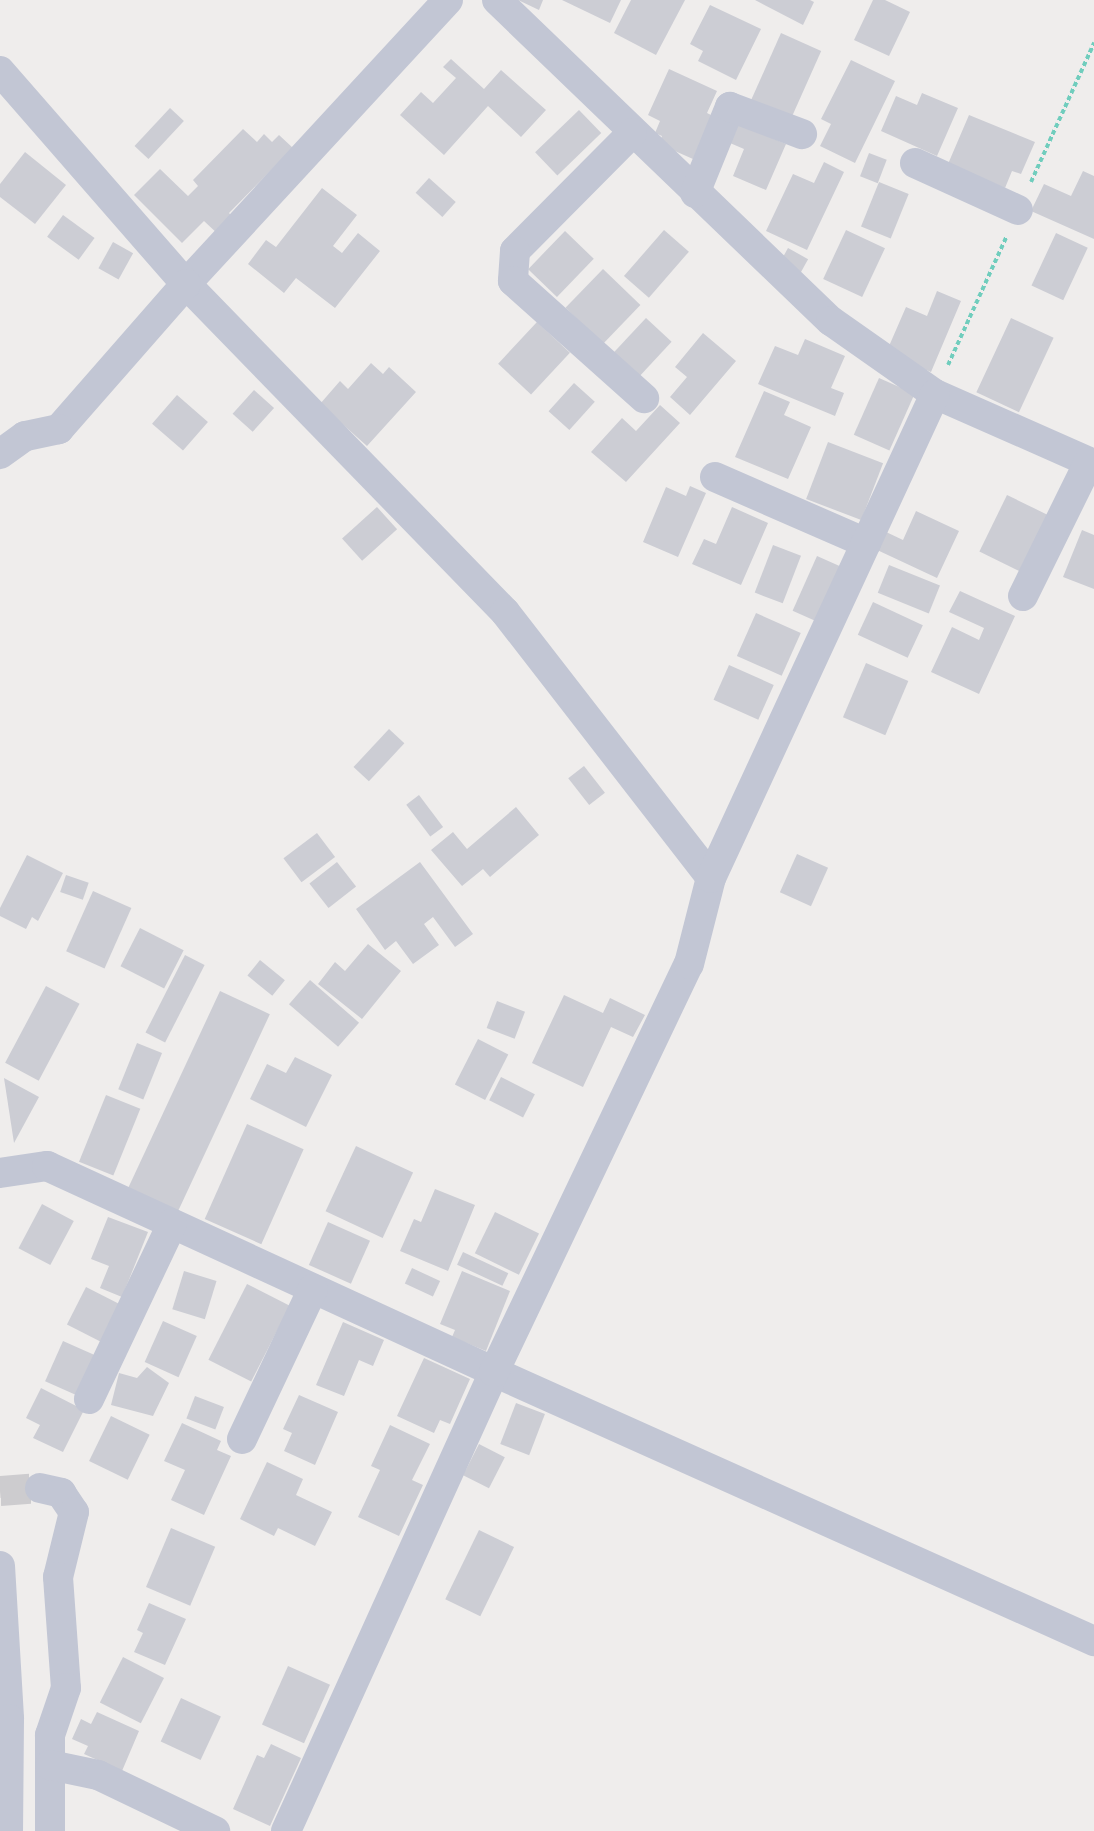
<!DOCTYPE html>
<style>
body{margin:0}
#map{position:relative;width:1094px;height:1831px;overflow:hidden;background:#efedec;font-family:Karla,sans-serif}
div>[style]{position:absolute}
.building>*{inset:0;background:#cccdd4;transform-origin:0 0}
.street-tunnel>*{height:30px;margin-top:-15px;transform-origin:0;background:repeating-linear-gradient(90deg,#cdcccf 0 30px,transparent 0 45px)}
.path>*{height:4px;margin-top:-2px;transform-origin:0;background:repeating-linear-gradient(90deg,#70cdbd 0 4.5px,transparent 0 7.5px)}
.street>*{height:30px;margin:-15px;padding:0 15px;transform-origin:15px;border-radius:15px;background:#c2c6d4}
span{translate:-50% -50%;white-space:nowrap;text-align:center;line-height:1.15;-webkit-text-stroke:4.5px #fff;paint-order:stroke}
</style>
<div id="map">
<div class="building">
<div style="clip-path:polygon(518px 0,543px 0,539px 10px)"></div>
<div style="clip-path:polygon(562px 0,621px 0,610px 23px)"></div>
<div style="clip-path:polygon(631px 0,685px 0,656px 55px,614px 33px)"></div>
<div style="clip-path:polygon(755px 0,810px 0,814px 2px,803px 25px)"></div>
<div style="clip-path:polygon(873px 0,885px 0,910px 12px,889px 56px,854px 40px)"></div>
<div style="clip-path:polygon(710px 5px,761px 29px,736px 80px,698px 61px,703px 51px,690px 44px)"></div>
<div style="left:781px;top:33px;width:44px;height:74px;rotate:24deg"></div>
<div style="clip-path:polygon(451px 59px,484px 89px,501px 70px,546px 110px,521px 137px,488px 106px,444px 155px,400px 115px,421px 92px,433px 103px,456px 78px,443px 67px)"></div>
<div style="clip-path:polygon(851px 60px,895px 81px,855px 163px,820px 146px,831px 124px,821px 119px)"></div>
<div style="clip-path:polygon(669px 69px,717px 91px,707px 113px,713px 116px,693px 159px,659px 144px,662px 136px,655px 133px,660px 121px,648px 115px)"></div>
<div style="clip-path:polygon(922px 93px,958px 108px,937px 156px,881px 131px,896px 96px,917px 105px)"></div>
<div style="left:170px;top:108px;width:19px;height:52px;rotate:43deg"></div>
<div style="left:579px;top:110px;width:32px;height:61px;rotate:46deg"></div>
<div style="clip-path:polygon(969px 115px,1035px 142px,1021px 174px,1012px 171px,1005px 188px,948px 164px)"></div>
<div style="clip-path:polygon(738px 124px,786px 144px,766px 190px,733px 176px,744px 149px,730px 143px)"></div>
<div style="clip-path:polygon(243px 129px,257px 142px,264px 134px,272px 142px,279px 135px,293px 148px,229px 213px,235px 220px,220px 236px,204px 221px,182px 243px,134px 195px,160px 169px,188px 196px,198px 186px,193px 180px)"></div>
<div style="clip-path:polygon(25px 152px,66px 185px,35px 224px,0 197px,0 184px)"></div>
<div style="left:869px;top:153px;width:19px;height:25px;rotate:21deg"></div>
<div style="clip-path:polygon(824px 162px,844px 172px,807px 250px,766px 231px,793px 174px,814px 183px)"></div>
<div style="clip-path:polygon(1083px 171px,1094px 176px,1094px 239px,1031px 211px,1044px 184px,1071px 196px)"></div>
<div style="left:429px;top:178px;width:36px;height:20px;rotate:42deg"></div>
<div style="left:879px;top:182px;width:32px;height:48px;rotate:22deg"></div>
<div style="clip-path:polygon(322px 188px,357px 215px,333px 246px,342px 253px,358px 233px,380px 251px,335px 308px,296px 278px,284px 293px,248px 264px,266px 240px,276px 247px)"></div>
<div style="left:63px;top:215px;width:39px;height:27px;rotate:36deg"></div>
<div style="left:664px;top:230px;width:33px;height:61px;rotate:41deg"></div>
<div style="left:846px;top:230px;width:43px;height:54px;rotate:25deg"></div>
<div style="left:565px;top:231px;width:40px;height:53px;rotate:44deg"></div>
<div style="left:1056px;top:233px;width:35px;height:58px;rotate:25deg"></div>
<div style="left:113px;top:242px;width:23px;height:30px;rotate:29deg"></div>
<div style="left:788px;top:248px;width:23px;height:17px;rotate:29deg"></div>
<div style="left:603px;top:269px;width:52px;height:54px;rotate:44deg"></div>
<div style="clip-path:polygon(937px 291px,961px 301px,931px 372px,886px 353px,906px 307px,927px 316px)"></div>
<div style="left:646px;top:318px;width:35px;height:47px;rotate:43deg"></div>
<div style="left:1011px;top:318px;width:47px;height:82px;rotate:25deg"></div>
<div style="left:537px;top:322px;width:45px;height:57px;rotate:43deg"></div>
<div style="clip-path:polygon(703px 333px,736px 361px,690px 415px,670px 397px,687px 377px,675px 367px)"></div>
<div style="clip-path:polygon(805px 339px,845px 356px,831px 388px,844px 393px,835px 416px,758px 384px,775px 346px,798px 355px)"></div>
<div style="clip-path:polygon(371px 363px,383px 374px,389px 367px,416px 392px,367px 446px,320px 404px,340px 381px,348px 389px)"></div>
<div style="left:879px;top:378px;width:39px;height:62px;rotate:24deg"></div>
<div style="left:574px;top:383px;width:28px;height:38px;rotate:42deg"></div>
<div style="left:254px;top:390px;width:27px;height:32px;rotate:42deg"></div>
<div style="clip-path:polygon(764px 391px,790px 402px,784px 415px,811px 427px,788px 479px,735px 457px)"></div>
<div style="left:177px;top:395px;width:41px;height:38px;rotate:41deg"></div>
<div style="clip-path:polygon(660px 405px,680px 423px,626px 482px,591px 452px,622px 418px,636px 431px)"></div>
<div style="left:828px;top:442px;width:59px;height:61px;rotate:21deg"></div>
<div style="clip-path:polygon(690px 486px,706px 493px,678px 557px,643px 542px,666px 487px,686px 496px)"></div>
<div style="left:1007px;top:495px;width:46px;height:63px;rotate:26deg"></div>
<div style="left:377px;top:507px;width:30px;height:47px;rotate:48deg"></div>
<div style="clip-path:polygon(732px 507px,768px 523px,741px 585px,692px 564px,704px 539px,716px 544px)"></div>
<div style="clip-path:polygon(916px 511px,959px 531px,937px 578px,875px 549px,884px 531px,903px 540px)"></div>
<div style="clip-path:polygon(1082px 530px,1094px 535px,1094px 589px,1063px 577px)"></div>
<div style="left:773px;top:545px;width:30px;height:51px;rotate:21deg"></div>
<div style="left:817px;top:556px;width:32px;height:60px;rotate:24deg"></div>
<div style="left:889px;top:565px;width:55px;height:30px;rotate:22deg"></div>
<div style="clip-path:polygon(960px 591px,1015px 616px,979px 694px,931px 672px,952px 627px,979px 640px,984px 628px,949px 612px)"></div>
<div style="left:873px;top:602px;width:55px;height:36px;rotate:25deg"></div>
<div style="left:756px;top:613px;width:49px;height:47px;rotate:24deg"></div>
<div style="left:866px;top:663px;width:46px;height:59px;rotate:23deg"></div>
<div style="left:729px;top:665px;width:49px;height:38px;rotate:24deg"></div>
<div style="left:389px;top:729px;width:21px;height:52px;rotate:43deg"></div>
<div style="left:584px;top:766px;width:34px;height:20px;rotate:52deg"></div>
<div style="left:419px;top:795px;width:40px;height:16px;rotate:53deg"></div>
<div style="clip-path:polygon(516px 807px,539px 835px,490px 877px,483px 869px,462px 886px,431px 850px,453px 832px,467px 849px)"></div>
<div style="left:317px;top:833px;width:30px;height:42px;rotate:53deg"></div>
<div style="left:797px;top:854px;width:34px;height:42px;rotate:24deg"></div>
<div style="clip-path:polygon(27px 855px,63px 873px,38px 921px,32px 917px,26px 929px,0 916px,0 908px)"></div>
<div style="left:337px;top:862px;width:31px;height:35px;rotate:52deg"></div>
<div style="clip-path:polygon(420px 862px,473px 934px,455px 947px,433px 917px,424px 924px,439px 945px,413px 964px,396px 941px,385px 950px,356px 909px)"></div>
<div style="left:66px;top:875px;width:24px;height:18px;rotate:19deg"></div>
<div style="left:93px;top:891px;width:42px;height:66px;rotate:24deg"></div>
<div style="left:140px;top:928px;width:49px;height:43px;rotate:27deg"></div>
<div style="clip-path:polygon(368px 944px,401px 971px,362px 1019px,318px 984px,335px 962px,345px 971px)"></div>
<div style="left:185px;top:955px;width:22px;height:87px;rotate:27deg"></div>
<div style="left:260px;top:960px;width:32px;height:20px;rotate:39deg"></div>
<div style="left:310px;top:980px;width:65px;height:32px;rotate:41deg"></div>
<div style="left:46px;top:986px;width:38px;height:87px;rotate:28deg"></div>
<div style="left:220px;top:991px;width:55px;height:217px;rotate:25deg"></div>
<div style="clip-path:polygon(564px 995px,603px 1013px,610px 998px,645px 1015px,633px 1037px,611px 1027px,583px 1087px,532px 1063px)"></div>
<div style="left:497px;top:1001px;width:30px;height:29px;rotate:21deg"></div>
<div style="left:478px;top:1039px;width:34px;height:51px;rotate:27deg"></div>
<div style="left:137px;top:1043px;width:27px;height:50px;rotate:22deg"></div>
<div style="clip-path:polygon(295px 1057px,332px 1075px,306px 1127px,250px 1099px,267px 1064px,286px 1073px)"></div>
<div style="left:501px;top:1077px;width:38px;height:26px;rotate:27deg"></div>
<div style="clip-path:polygon(4px 1078px,39px 1097px,14px 1143px)"></div>
<div style="left:106px;top:1095px;width:37px;height:72px;rotate:22deg"></div>
<div style="left:247px;top:1124px;width:62px;height:104px;rotate:24deg"></div>
<div style="left:356px;top:1146px;width:63px;height:72px;rotate:25deg"></div>
<div style="clip-path:polygon(435px 1189px,475px 1205px,448px 1271px,400px 1251px,414px 1219px,421px 1222px)"></div>
<div style="left:42px;top:1204px;width:36px;height:50px;rotate:28deg"></div>
<div style="left:495px;top:1212px;width:49px;height:46px;rotate:26deg"></div>
<div style="clip-path:polygon(108px 1217px,148px 1232px,122px 1297px,100px 1288px,109px 1266px,91px 1259px)"></div>
<div style="left:328px;top:1222px;width:46px;height:47px;rotate:24deg"></div>
<div style="left:463px;top:1252px;width:50px;height:14px;rotate:25deg"></div>
<div style="left:412px;top:1268px;width:31px;height:17px;rotate:25deg"></div>
<div style="left:184px;top:1271px;width:34px;height:40px;rotate:17deg"></div>
<div style="clip-path:polygon(462px 1271px,510px 1291px,486px 1351px,452px 1337px,455px 1330px,440px 1324px)"></div>
<div style="left:247px;top:1284px;width:48px;height:85px;rotate:27deg"></div>
<div style="left:86px;top:1287px;width:38px;height:42px;rotate:27deg"></div>
<div style="left:163px;top:1321px;width:37px;height:45px;rotate:24deg"></div>
<div style="clip-path:polygon(343px 1322px,384px 1340px,373px 1366px,359px 1360px,344px 1396px,316px 1385px)"></div>
<div style="left:63px;top:1341px;width:37px;height:44px;rotate:24deg"></div>
<div style="clip-path:polygon(424px 1358px,470px 1379px,450px 1424px,440px 1420px,434px 1433px,397px 1416px)"></div>
<div style="clip-path:polygon(147px 1367px,169px 1383px,153px 1416px,111px 1405px,119px 1373px,137px 1378px)"></div>
<div style="clip-path:polygon(41px 1388px,84px 1410px,63px 1452px,33px 1438px,40px 1425px,26px 1418px)"></div>
<div style="clip-path:polygon(299px 1395px,338px 1412px,315px 1465px,284px 1451px,292px 1433px,283px 1429px)"></div>
<div style="left:195px;top:1396px;width:31px;height:24px;rotate:21deg"></div>
<div style="left:516px;top:1403px;width:31px;height:44px;rotate:21deg"></div>
<div style="left:111px;top:1416px;width:43px;height:50px;rotate:26deg"></div>
<div style="clip-path:polygon(182px 1423px,221px 1441px,217px 1450px,231px 1456px,204px 1515px,171px 1500px,185px 1470px,164px 1461px)"></div>
<div style="clip-path:polygon(390px 1425px,430px 1444px,412px 1480px,423px 1485px,399px 1536px,358px 1517px,380px 1470px,371px 1466px)"></div>
<div style="left:479px;top:1444px;width:29px;height:35px;rotate:27deg"></div>
<div style="clip-path:polygon(267px 1462px,303px 1479px,296px 1495px,332px 1512px,315px 1546px,278px 1528px,274px 1536px,240px 1519px)"></div>
<div style="left:171px;top:1528px;width:48px;height:64px;rotate:23deg"></div>
<div style="left:479px;top:1530px;width:39px;height:77px;rotate:26deg"></div>
<div style="clip-path:polygon(149px 1603px,186px 1619px,165px 1665px,134px 1652px,143px 1633px,137px 1630px)"></div>
<div style="left:123px;top:1657px;width:46px;height:51px;rotate:27deg"></div>
<div style="left:288px;top:1666px;width:46px;height:64px;rotate:24deg"></div>
<div style="left:181px;top:1698px;width:44px;height:48px;rotate:25deg"></div>
<div style="clip-path:polygon(97px 1712px,139px 1731px,122px 1771px,84px 1754px,88px 1746px,72px 1739px,81px 1719px,91px 1724px)"></div>
<div style="clip-path:polygon(271px 1744px,301px 1758px,270px 1826px,233px 1809px,257px 1755px,264px 1758px)"></div>
</div>
<div class="street-tunnel">
<div style="left:0;top:1491px;width:40px;rotate:-4.3deg"></div>
</div>
<div class="path">
<div style="left:1031px;top:182px;width:153px;rotate:-65.6deg"></div>
<div style="left:948px;top:365px;width:140px;rotate:-65.5deg"></div>
</div>
<div class="street">
<div style="left:448px;top:0;width:386px;rotate:132.7deg"></div>
<div style="left:186px;top:284px;width:458px;rotate:45.8deg"></div>
<div style="left:505px;top:612px;width:336px;rotate:52.2deg"></div>
<div style="left:497px;top:0;width:463px;rotate:43.9deg"></div>
<div style="left:831px;top:321px;width:127px;rotate:35.1deg"></div>
<div style="left:935px;top:394px;width:174px;rotate:23.8deg"></div>
<div style="left:0;top:71px;width:283px;rotate:48.9deg"></div>
<div style="left:186px;top:284px;width:193px;rotate:131.2deg"></div>
<div style="left:59px;top:429px;width:35px;rotate:168deg"></div>
<div style="left:25px;top:436px;width:31px;rotate:144deg"></div>
<div style="left:632px;top:133px;width:166px;rotate:134.8deg"></div>
<div style="left:515px;top:251px;width:30px;rotate:94deg"></div>
<div style="left:513px;top:281px;width:176px;rotate:41.8deg"></div>
<div style="left:915px;top:163px;width:113px;rotate:24.5deg"></div>
<div style="left:695px;top:193px;width:93px;rotate:-67.9deg"></div>
<div style="left:730px;top:107px;width:77px;rotate:20.6deg"></div>
<div style="left:715px;top:477px;width:165px;rotate:23.6deg"></div>
<div style="left:1023px;top:596px;width:149px;rotate:-63.8deg"></div>
<div style="left:0;top:1173px;width:48px;rotate:-8.5deg"></div>
<div style="left:47px;top:1166px;width:492px;rotate:24.7deg"></div>
<div style="left:494px;top:1372px;width:658px;rotate:24.15deg"></div>
<div style="left:89px;top:1399px;width:194px;rotate:-64.6deg"></div>
<div style="left:242px;top:1439px;width:166px;rotate:-64.7deg"></div>
<div style="left:40px;top:1488px;width:22px;rotate:13deg"></div>
<div style="left:61px;top:1493px;width:23px;rotate:56deg"></div>
<div style="left:74px;top:1512px;width:67px;rotate:103.8deg"></div>
<div style="left:58px;top:1577px;width:111px;rotate:85.9deg"></div>
<div style="left:66px;top:1688px;width:50px;rotate:108.8deg"></div>
<div style="left:50px;top:1735px;width:96px;rotate:90deg"></div>
<div style="left:0;top:1566px;width:153px;rotate:86.6deg"></div>
<div style="left:9px;top:1719px;width:112px;rotate:90.5deg"></div>
<div style="left:50px;top:1765px;width:49px;rotate:11.8deg"></div>
<div style="left:98px;top:1775px;width:130px;rotate:25.6deg"></div>
<div style="left:286px;top:1831px;width:504px;rotate:-65.62deg"></div>
<div style="left:494px;top:1372px;width:452px;rotate:-64.5deg"></div>
<div style="left:689px;top:964px;width:89px;rotate:-75.7deg"></div>
<div style="left:711px;top:878px;width:533px;rotate:-65.16deg"></div>
</div>
</div>
